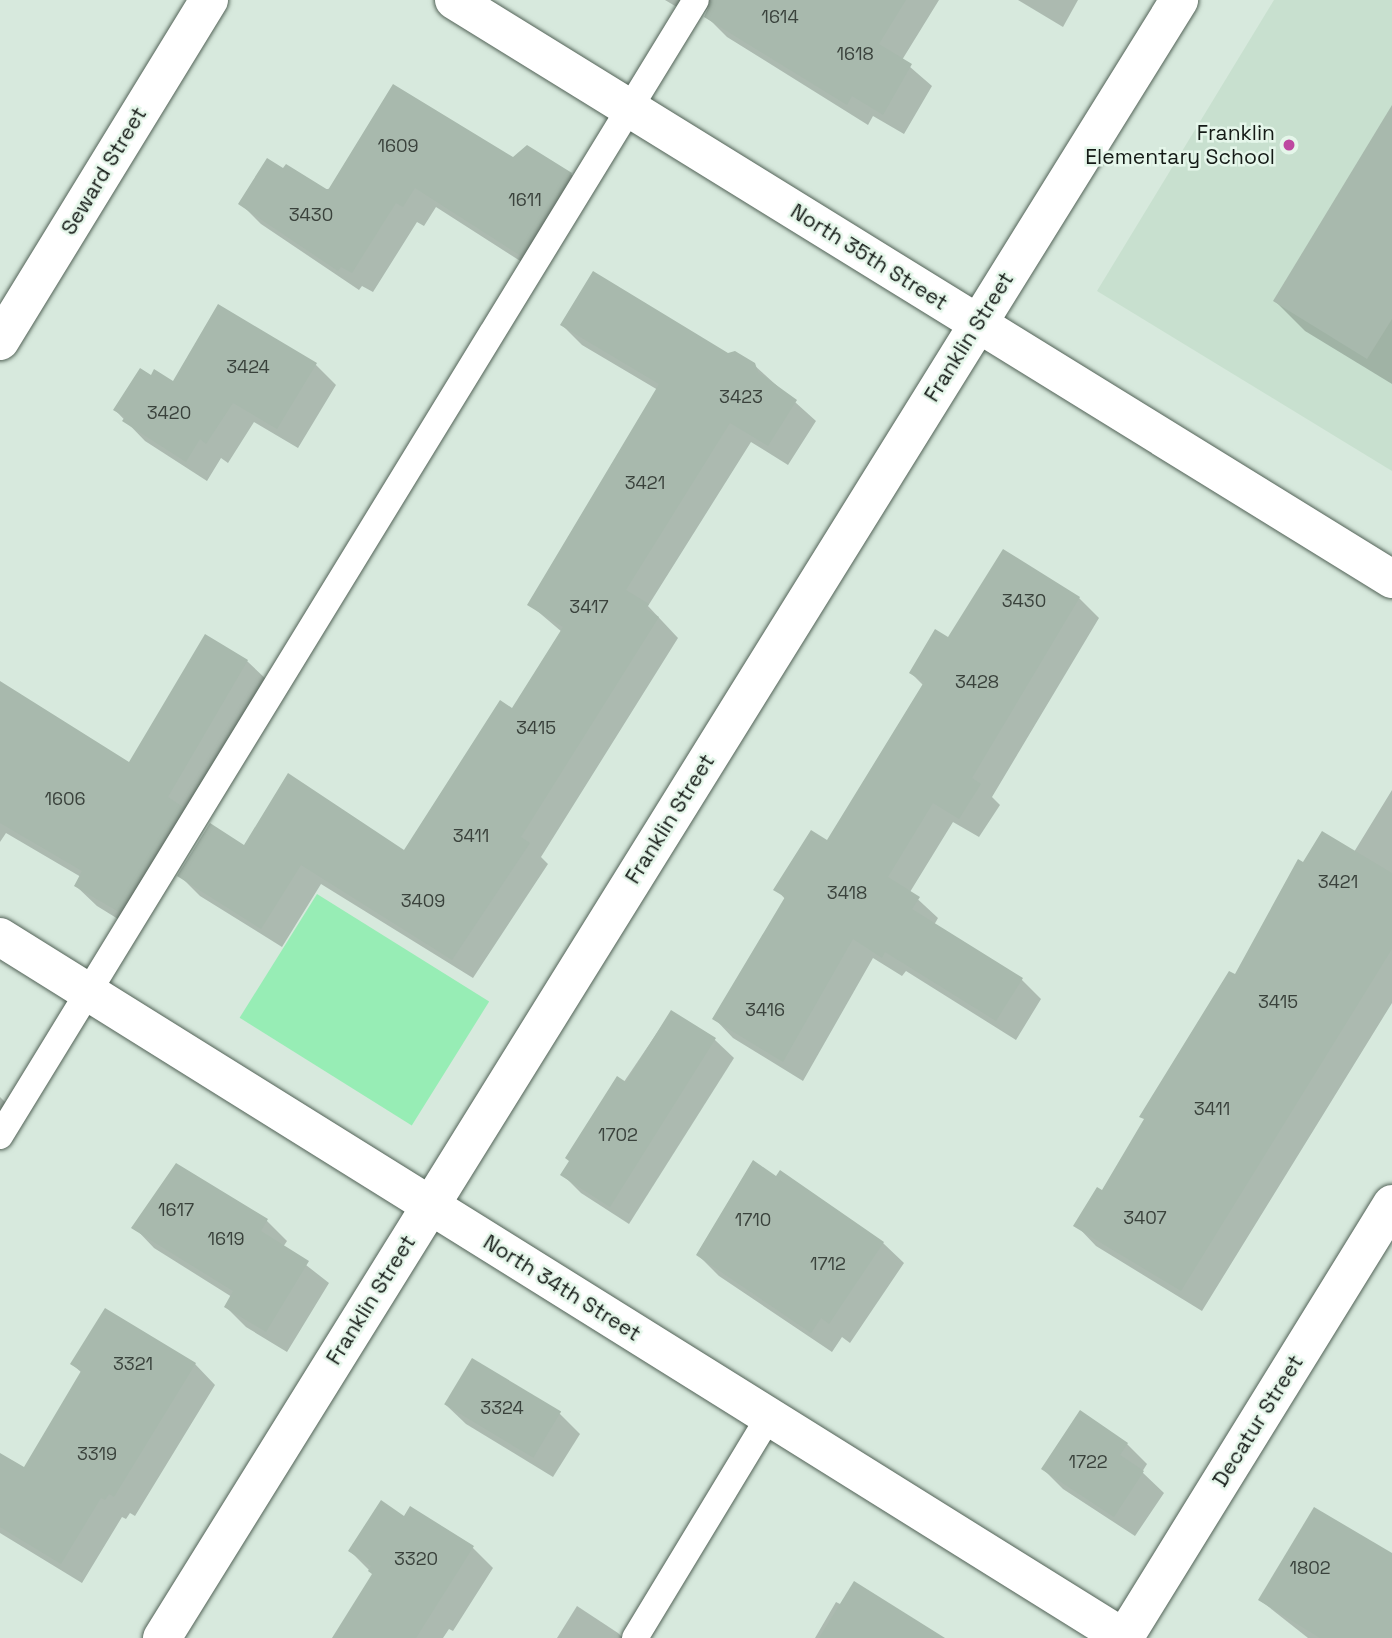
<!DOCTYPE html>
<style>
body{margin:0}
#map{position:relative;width:1392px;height:1638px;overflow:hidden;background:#d7e9dd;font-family:"Space Grotesk",sans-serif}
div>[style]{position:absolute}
.built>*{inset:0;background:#c8e0cf}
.green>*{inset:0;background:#97edb5;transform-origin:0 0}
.shadow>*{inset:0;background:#0003}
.building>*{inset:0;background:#a8b9ad;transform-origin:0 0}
.roads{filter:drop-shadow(0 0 2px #526257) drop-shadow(0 0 2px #526257)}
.service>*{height:26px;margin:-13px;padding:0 13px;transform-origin:13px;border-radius:13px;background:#fff}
.minor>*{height:38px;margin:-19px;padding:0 19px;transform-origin:19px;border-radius:19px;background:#fff}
.dots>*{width:19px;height:19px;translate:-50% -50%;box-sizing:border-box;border:4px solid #e5f6ea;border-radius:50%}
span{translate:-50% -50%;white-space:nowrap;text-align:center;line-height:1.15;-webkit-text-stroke:5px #e5f6ea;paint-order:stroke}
.number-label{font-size:18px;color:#3a423c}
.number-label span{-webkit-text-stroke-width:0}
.poi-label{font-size:21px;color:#151b17}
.right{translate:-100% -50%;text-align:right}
.street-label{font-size:21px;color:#151b17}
</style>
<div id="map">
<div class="built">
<div style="clip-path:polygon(1274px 0,1392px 0,1392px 471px,1097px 291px)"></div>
</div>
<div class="green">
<div style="left:317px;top:894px;width:203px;height:146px;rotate:32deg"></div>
</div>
<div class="shadow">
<div style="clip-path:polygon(665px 0,939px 0,902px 60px,932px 86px,904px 134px,873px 116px,868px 125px,727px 37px,706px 16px,711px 5px,697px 19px)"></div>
<div style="clip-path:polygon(1018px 0,1078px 0,1063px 27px)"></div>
<div style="clip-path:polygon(1392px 109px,1392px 384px,1305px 331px,1275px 301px)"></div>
<div style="clip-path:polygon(514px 159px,571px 174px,591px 195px,542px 275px,436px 207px,424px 226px,417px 222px,373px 292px,362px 286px,359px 290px,261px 224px,240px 203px)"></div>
<div style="clip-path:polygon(562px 325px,727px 354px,754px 365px,816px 421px,788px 465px,751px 442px,648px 606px,678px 638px,541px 857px,548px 864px,473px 978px,321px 884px,282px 947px,200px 896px,180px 876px,245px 847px,405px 852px,513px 710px,562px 632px,529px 604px,658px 390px,582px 345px)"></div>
<div style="clip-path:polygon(316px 365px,336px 385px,298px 448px,254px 422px,228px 463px,221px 458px,207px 481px,145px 441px,115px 410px,151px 378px,173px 384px)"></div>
<div style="clip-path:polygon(1079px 598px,1099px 618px,992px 797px,1000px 805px,979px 837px,953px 822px,910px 892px,938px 918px,934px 925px,1022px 980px,1041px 999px,1016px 1040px,906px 971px,902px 976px,873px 958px,803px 1081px,733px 1038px,714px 1018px,786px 900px,776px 889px,828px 842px,923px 685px,911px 673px,949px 639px)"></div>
<div style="clip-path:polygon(247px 661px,268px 681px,139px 932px,97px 906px,76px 886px,81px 877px,6px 833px,0 842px,0 698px,129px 764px)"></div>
<div style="clip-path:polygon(1392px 790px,1392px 1003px,1202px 1311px,1096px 1246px,1076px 1225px,1103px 1192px,1304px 865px,1354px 852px)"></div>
<div style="clip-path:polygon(671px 1012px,715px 1040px,734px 1058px,629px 1224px,581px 1193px,562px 1174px)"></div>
<div style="clip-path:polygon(0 1097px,18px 1115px,0 1143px)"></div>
<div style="clip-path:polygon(267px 1221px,287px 1241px,283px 1247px,329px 1283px,287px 1352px,246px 1327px,226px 1307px,232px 1297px,154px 1248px,134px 1227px)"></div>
<div style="clip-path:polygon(883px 1243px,904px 1263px,850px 1343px,842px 1337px,832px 1352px,719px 1276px,698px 1255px)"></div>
<div style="clip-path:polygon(72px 1364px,195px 1364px,215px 1385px,135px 1516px,130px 1513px,126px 1519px,122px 1517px,82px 1583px,0 1533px,0 1466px,25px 1470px,82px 1373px)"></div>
<div style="clip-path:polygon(445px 1404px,560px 1414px,580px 1434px,553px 1477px,466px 1424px)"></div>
<div style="clip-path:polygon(1127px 1444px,1147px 1464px,1142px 1472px,1164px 1493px,1135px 1536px,1063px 1489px,1043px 1469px)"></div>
<div style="clip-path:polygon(405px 1518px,473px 1548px,493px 1568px,453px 1631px,449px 1629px,443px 1638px,334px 1638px,374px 1575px,350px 1551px)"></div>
<div style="clip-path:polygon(1392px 1556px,1392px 1638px,1308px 1638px,1260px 1600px)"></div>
<div style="clip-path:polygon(836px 1602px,842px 1605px,937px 1638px,815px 1638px)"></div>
<div style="clip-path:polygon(577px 1606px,618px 1633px,623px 1638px,557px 1638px)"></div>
</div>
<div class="building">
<div style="clip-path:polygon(712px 0,906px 0,879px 44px,912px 64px,883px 115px,852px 96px,847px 105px,704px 17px)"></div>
<div style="clip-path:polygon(393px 84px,513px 157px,527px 145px,572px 173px,521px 256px,415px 188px,403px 207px,396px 203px,352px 273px,341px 267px,338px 271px,238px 204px,267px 158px,283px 168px,286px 164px,328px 190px)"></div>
<div style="clip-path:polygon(1392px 105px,1392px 319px,1367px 359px,1273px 301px)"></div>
<div style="clip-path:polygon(593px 271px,728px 353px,735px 351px,755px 363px,758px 372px,797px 400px,768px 446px,730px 423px,626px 590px,649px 604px,646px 609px,659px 617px,521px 837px,530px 843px,452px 960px,301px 865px,261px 929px,177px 876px,210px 823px,244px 845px,288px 773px,404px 850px,500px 700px,512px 708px,563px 627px,527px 605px,659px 384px,560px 325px)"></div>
<div style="clip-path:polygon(218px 304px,317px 363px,277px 429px,233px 403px,206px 444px,200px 439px,186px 462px,122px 421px,125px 417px,113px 410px,140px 368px,151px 375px,154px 369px,173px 381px)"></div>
<div style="clip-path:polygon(1003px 549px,1080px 597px,972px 778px,981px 784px,959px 819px,933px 803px,888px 877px,920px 897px,912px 909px,1023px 978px,996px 1021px,885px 952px,882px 958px,853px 939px,783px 1062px,712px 1019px,785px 897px,773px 890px,811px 830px,827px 840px,924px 682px,909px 673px,935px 629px,948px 637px)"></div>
<div style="clip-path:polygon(205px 634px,248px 660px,168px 797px,183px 807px,119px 912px,74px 886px,82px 871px,0 823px,0 681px,129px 762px)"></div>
<div style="clip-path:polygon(1322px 831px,1392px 873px,1392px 949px,1181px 1291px,1073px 1226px,1097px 1187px,1102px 1190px,1144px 1119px,1139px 1117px,1229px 971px,1235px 974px,1298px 859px,1303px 862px)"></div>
<div style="clip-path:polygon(671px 1010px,716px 1038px,610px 1207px,560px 1175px,569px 1161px,565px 1158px,617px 1076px,626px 1082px)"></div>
<div style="clip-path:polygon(753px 1160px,776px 1176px,780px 1170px,884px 1242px,829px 1324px,821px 1318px,811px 1333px,696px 1255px)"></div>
<div style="clip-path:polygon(176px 1163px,268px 1219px,261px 1231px,309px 1261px,266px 1332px,224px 1307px,233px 1291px,131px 1228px)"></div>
<div style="clip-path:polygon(105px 1308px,196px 1363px,114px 1497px,109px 1494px,105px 1500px,101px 1498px,61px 1564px,0 1527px,0 1453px,24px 1467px,81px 1371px,70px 1364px)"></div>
<div style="left:472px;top:1358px;width:104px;height:54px;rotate:31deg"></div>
<div style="clip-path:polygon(1080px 1410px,1128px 1443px,1120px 1455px,1144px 1471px,1114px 1517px,1041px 1469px)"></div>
<div style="clip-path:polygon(381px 1500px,404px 1516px,410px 1506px,474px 1546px,416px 1638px,332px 1638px,372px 1574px,368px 1571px,371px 1566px,348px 1551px)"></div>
<div style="clip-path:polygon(1314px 1507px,1392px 1553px,1392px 1638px,1320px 1638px,1258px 1600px)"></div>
<div style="clip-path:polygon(854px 1581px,945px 1638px,819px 1638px)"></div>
</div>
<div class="roads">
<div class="service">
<div style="left:0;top:1136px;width:1332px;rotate:-58.51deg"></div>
<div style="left:635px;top:1638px;width:258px;rotate:-58.8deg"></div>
</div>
<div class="minor">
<div style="left:454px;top:0;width:1102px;rotate:31.69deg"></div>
<div style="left:0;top:341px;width:400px;rotate:-58.5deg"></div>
<div style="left:0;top:937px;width:1325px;rotate:31.95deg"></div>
<div style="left:162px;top:1638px;width:1928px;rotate:-58.16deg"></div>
<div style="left:1124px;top:1638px;width:510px;rotate:-58.3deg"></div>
</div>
</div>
<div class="dots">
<div style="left:1289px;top:145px;background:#be49a1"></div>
</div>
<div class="number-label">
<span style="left:780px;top:17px">1614</span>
<span style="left:855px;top:54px">1618</span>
<span style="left:398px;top:146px">1609</span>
<span style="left:525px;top:200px">1611</span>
<span style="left:311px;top:215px">3430</span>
<span style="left:248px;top:367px">3424</span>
<span style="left:741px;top:397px">3423</span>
<span style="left:169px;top:413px">3420</span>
<span style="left:645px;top:483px">3421</span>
<span style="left:1024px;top:601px">3430</span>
<span style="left:589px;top:607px">3417</span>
<span style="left:977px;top:682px">3428</span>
<span style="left:536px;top:728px">3415</span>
<span style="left:65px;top:799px">1606</span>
<span style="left:471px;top:836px">3411</span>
<span style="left:1338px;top:882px">3421</span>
<span style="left:847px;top:893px">3418</span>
<span style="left:423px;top:901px">3409</span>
<span style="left:1278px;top:1002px">3415</span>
<span style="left:765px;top:1010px">3416</span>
<span style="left:1212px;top:1109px">3411</span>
<span style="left:618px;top:1135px">1702</span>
<span style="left:176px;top:1210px">1617</span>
<span style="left:1145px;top:1218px">3407</span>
<span style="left:753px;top:1220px">1710</span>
<span style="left:226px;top:1239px">1619</span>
<span style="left:828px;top:1264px">1712</span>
<span style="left:133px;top:1364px">3321</span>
<span style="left:502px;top:1408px">3324</span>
<span style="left:97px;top:1454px">3319</span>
<span style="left:1088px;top:1462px">1722</span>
<span style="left:416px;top:1559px">3320</span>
<span style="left:1310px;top:1568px">1802</span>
</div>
<div class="poi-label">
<span class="right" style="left:1275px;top:145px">Franklin<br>Elementary School</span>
</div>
<div class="street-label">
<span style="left:104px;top:171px;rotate:-59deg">Seward Street</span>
<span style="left:869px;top:257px;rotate:32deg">North 35th Street</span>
<span style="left:969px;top:337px;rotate:-58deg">Franklin Street</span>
<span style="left:670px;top:819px;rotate:-58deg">Franklin Street</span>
<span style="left:562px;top:1288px;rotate:32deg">North 34th Street</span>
<span style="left:371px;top:1300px;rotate:-58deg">Franklin Street</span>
<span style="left:1258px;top:1421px;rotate:-58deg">Decatur Street</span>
</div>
</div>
